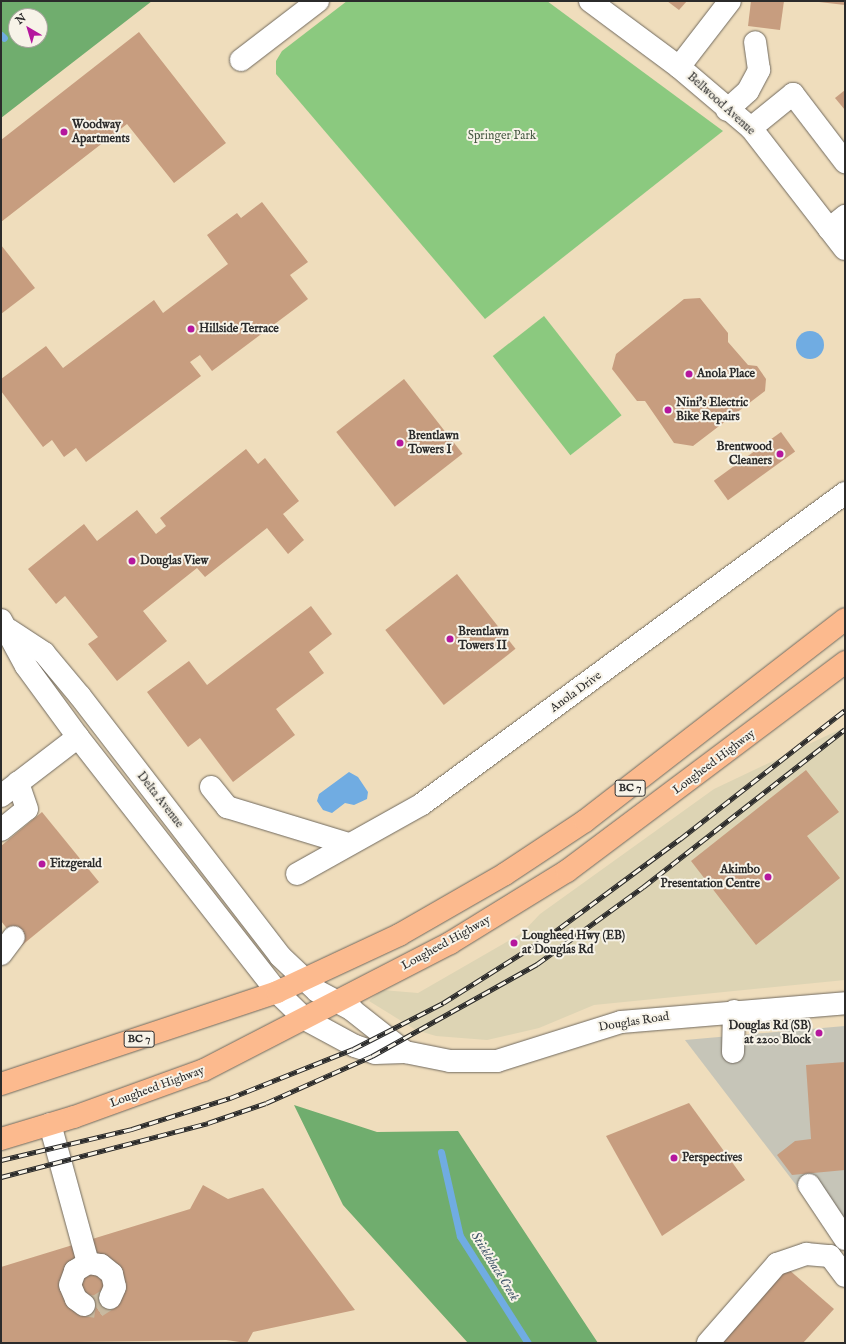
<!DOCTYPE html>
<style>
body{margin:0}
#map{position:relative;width:846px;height:1344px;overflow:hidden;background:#efddbc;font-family:"IM FELL English",serif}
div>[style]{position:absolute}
.built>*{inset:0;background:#ddd4b4}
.industrial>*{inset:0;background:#c6c5b8}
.green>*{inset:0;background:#8bc97f;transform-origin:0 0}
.forest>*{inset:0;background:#70ad6e}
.water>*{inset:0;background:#70ace2}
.round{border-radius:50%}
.stream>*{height:7px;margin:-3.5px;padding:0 3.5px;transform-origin:3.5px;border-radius:3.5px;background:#70ace2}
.building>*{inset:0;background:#c79d7f;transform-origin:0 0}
.minor-tunnel>*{height:22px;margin-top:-11px;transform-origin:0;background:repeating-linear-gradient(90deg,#c8b99f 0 22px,transparent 0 33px)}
.roads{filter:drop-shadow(0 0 1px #70695e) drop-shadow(0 0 1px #70695e)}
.minor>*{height:22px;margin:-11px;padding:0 11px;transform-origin:11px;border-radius:11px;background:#fff}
.major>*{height:22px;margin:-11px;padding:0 11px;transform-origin:11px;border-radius:11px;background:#fcba8e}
.rail>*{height:4.5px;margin-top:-2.25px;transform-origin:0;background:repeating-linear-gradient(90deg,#f7f3e8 0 9px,#2b2b2b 0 18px);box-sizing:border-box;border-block:1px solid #2b2b2b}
.dots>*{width:11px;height:11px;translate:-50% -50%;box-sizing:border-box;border:2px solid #f7f3e8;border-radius:50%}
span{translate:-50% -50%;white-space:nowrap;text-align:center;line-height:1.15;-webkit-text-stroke:4px #f7f3e8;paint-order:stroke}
.shield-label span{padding:1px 3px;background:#f7f3e8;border:1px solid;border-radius:3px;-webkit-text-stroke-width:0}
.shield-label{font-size:11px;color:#2b2b2b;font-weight:700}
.street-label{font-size:12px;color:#2b2b2b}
.poi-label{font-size:12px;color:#2b2b2b;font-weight:700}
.left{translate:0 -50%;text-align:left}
.right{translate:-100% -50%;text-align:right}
.park-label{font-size:12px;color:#485a44}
.water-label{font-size:13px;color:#43586b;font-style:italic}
.frame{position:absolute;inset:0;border:2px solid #2b2b2b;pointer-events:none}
.north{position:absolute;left:8px;top:8px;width:40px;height:40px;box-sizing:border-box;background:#f7f3e8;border:1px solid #a5a39c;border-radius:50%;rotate:322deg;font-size:11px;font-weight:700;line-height:16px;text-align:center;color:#2b2b2b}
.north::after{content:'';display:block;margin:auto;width:14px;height:18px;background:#b5179e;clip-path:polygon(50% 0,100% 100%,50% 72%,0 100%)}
</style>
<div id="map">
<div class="built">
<div style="clip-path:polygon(845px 727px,845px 980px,594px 1005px,539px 1028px,487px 1040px,436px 1036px,416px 1030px,369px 1001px,382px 990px,418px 993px,522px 933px,540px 914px,714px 789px)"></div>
</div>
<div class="industrial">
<div style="clip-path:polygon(845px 1026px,845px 1249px,685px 1040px)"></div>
</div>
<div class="green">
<div style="clip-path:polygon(347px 1px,547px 1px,723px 131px,485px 319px,276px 74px,276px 61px,282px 51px)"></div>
<div style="left:544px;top:316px;width:126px;height:65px;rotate:52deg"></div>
</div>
<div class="forest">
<div style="clip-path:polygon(evenodd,1px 1px,152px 1px,1px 118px,1px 1px,16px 16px,40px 16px,40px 40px,16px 40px,16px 16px)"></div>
<div style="clip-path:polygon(294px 1105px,377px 1132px,458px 1131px,598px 1343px,468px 1343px,343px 1205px)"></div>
</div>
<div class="water">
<div class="round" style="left:796px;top:331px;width:28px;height:28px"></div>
<div style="clip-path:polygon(349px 772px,358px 777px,368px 792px,367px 799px,354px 805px,345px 803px,332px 813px,323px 810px,317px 801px,319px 794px)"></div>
</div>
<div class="stream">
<div style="left:1px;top:35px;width:4px;rotate:45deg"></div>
<div style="left:441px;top:1152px;width:86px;rotate:77.3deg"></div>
<div style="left:460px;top:1236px;width:127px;rotate:57.6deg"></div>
</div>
<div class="building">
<div style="clip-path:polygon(667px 1px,687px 1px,679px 10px)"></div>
<div style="clip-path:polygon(751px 1px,784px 1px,780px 30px,748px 26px)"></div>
<div style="clip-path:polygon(845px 1px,845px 5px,819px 2px,819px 1px)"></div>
<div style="clip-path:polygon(139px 32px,226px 143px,174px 183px,127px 124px,1px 222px,1px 140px)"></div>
<div style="clip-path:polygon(845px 90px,845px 110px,835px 98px)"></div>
<div style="clip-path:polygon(262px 202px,308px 262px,290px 275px,308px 299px,212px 371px,200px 355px,190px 362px,201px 376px,86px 462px,76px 448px,64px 457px,52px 440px,43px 447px,1px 391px,1px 379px,46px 346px,63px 368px,154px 300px,163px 313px,228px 264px,207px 235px,237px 213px,241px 218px)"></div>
<div style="clip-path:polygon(1px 245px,35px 288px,1px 314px)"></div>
<div style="clip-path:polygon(700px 298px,728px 333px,728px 342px,748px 365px,757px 366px,766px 379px,765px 391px,693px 446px,674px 443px,645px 401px,637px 401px,612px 369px,616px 354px,684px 299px)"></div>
<div style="left:404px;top:379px;width:95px;height:86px;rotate:52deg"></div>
<div style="left:781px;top:432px;width:24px;height:83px;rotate:54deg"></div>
<div style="clip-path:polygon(246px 449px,258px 464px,265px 458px,299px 501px,283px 514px,304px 540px,288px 554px,267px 528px,205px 577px,197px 568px,143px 611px,167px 641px,117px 681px,88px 644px,98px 637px,65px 596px,56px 604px,28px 569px,84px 524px,97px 541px,137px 510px,156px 534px,166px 526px,160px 518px)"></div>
<div style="left:457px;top:574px;width:95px;height:91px;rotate:52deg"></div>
<div style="clip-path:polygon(311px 606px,332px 634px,309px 652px,324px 673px,276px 709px,295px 735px,233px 782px,200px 738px,188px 747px,147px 692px,189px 661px,207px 685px)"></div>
<div style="clip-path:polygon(806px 770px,839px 812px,807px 836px,840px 878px,756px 945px,691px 861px)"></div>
<div style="clip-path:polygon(42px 812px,99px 882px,21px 946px,1px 921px,1px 846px)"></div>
<div style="clip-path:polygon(845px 1062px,845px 1170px,792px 1175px,777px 1155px,795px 1141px,811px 1139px,806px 1065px)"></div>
<div style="clip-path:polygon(689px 1103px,745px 1180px,662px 1236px,606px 1136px)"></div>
<div style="clip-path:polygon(203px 1185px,228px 1199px,263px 1188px,355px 1310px,253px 1332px,247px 1343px,226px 1340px,1px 1343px,1px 1267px,190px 1209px)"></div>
<div style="clip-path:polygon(787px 1268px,834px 1309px,803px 1343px,716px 1343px)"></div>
</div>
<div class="minor-tunnel">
<div style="left:84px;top:1305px;width:12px;rotate:9deg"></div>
<div style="left:96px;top:1307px;width:17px;rotate:-33deg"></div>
</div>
<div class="roads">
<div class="minor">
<div style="left:590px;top:1px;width:111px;rotate:36.6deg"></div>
<div style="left:679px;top:67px;width:94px;rotate:40.3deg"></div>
<div style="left:751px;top:128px;width:153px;rotate:52.2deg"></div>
<div style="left:241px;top:60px;width:97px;rotate:-37.5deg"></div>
<div style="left:679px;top:67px;width:83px;rotate:-52.3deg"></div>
<div style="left:727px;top:110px;width:28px;rotate:-42deg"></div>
<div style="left:748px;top:91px;width:24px;rotate:-62deg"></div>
<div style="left:759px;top:70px;width:28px;rotate:-98deg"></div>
<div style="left:751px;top:128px;width:54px;rotate:-39deg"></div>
<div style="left:793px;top:94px;width:86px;rotate:52.6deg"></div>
<div style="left:829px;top:229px;width:21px;rotate:-39deg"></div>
<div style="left:1px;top:620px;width:52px;rotate:61.5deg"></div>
<div style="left:26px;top:666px;width:88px;rotate:53.8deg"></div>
<div style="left:78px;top:737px;width:323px;rotate:52deg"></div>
<div style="left:277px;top:992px;width:39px;rotate:44deg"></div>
<div style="left:305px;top:1019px;width:57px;rotate:28.4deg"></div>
<div style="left:355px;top:1046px;width:21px;rotate:19deg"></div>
<div style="left:375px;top:1053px;width:30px;rotate:-2deg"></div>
<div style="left:405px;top:1052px;width:46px;rotate:11.3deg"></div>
<div style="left:450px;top:1061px;width:47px"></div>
<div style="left:497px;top:1061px;width:130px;rotate:-17.5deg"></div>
<div style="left:621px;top:1022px;width:225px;rotate:-4.8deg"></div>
<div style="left:9px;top:630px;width:42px;rotate:33.3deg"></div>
<div style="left:44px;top:653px;width:56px;rotate:50.1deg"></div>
<div style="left:80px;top:696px;width:328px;rotate:52.4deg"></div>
<div style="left:280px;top:956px;width:51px;rotate:43.4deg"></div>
<div style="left:317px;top:991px;width:40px;rotate:28deg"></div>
<div style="left:352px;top:1010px;width:68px;rotate:38.4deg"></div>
<div style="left:211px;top:787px;width:26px;rotate:51deg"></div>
<div style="left:227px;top:807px;width:127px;rotate:16.9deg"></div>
<div style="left:1px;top:796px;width:97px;rotate:-37.5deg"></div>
<div style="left:1px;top:830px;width:33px;rotate:-39deg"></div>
<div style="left:27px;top:809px;width:28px;rotate:-109deg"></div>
<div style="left:297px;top:874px;width:143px;rotate:-29.2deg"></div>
<div style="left:422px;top:804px;width:525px;rotate:-36.32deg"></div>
<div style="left:1px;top:954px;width:21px;rotate:-53deg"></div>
<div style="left:733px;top:1052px;width:41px;rotate:-88.6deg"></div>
<div style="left:50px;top:1124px;width:144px;rotate:74.7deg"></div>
<div style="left:809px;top:1185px;width:65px;rotate:56.3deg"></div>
<div style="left:84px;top:1305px;width:10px;rotate:-143deg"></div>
<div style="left:76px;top:1299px;width:15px;rotate:-113deg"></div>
<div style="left:70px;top:1285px;width:15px;rotate:-70deg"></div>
<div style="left:75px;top:1271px;width:15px;rotate:-32deg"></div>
<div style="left:88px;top:1263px;width:13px;rotate:9deg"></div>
<div style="left:101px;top:1265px;width:14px;rotate:39deg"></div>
<div style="left:112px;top:1274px;width:13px;rotate:77deg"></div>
<div style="left:115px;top:1287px;width:12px;rotate:114deg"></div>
<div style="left:708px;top:1343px;width:105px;rotate:-48.9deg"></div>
<div style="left:777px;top:1264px;width:31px;rotate:-19deg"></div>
<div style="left:806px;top:1254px;width:24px;rotate:5deg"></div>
<div style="left:830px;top:1256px;width:25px;rotate:53deg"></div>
</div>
<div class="major">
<div style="left:1px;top:1084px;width:291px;rotate:-18.4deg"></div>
<div style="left:277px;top:992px;width:135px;rotate:-25deg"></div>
<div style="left:399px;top:935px;width:122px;rotate:-29.9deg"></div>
<div style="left:505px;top:874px;width:96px;rotate:-33.5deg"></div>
<div style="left:585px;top:821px;width:329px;rotate:-37.8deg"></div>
<div style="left:1px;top:1139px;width:76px;rotate:-16.8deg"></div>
<div style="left:74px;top:1117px;width:138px;rotate:-19.9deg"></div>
<div style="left:204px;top:1070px;width:277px;rotate:-27.3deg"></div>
<div style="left:450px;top:943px;width:137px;rotate:-31.6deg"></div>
<div style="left:567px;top:871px;width:348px;rotate:-36.9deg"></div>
</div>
</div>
<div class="rail">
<div style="left:1px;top:1160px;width:135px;rotate:-13.3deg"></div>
<div style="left:132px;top:1129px;width:103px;rotate:-17.6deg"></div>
<div style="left:230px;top:1098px;width:132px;rotate:-21.7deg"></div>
<div style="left:353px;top:1049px;width:101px;rotate:-27.1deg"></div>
<div style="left:443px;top:1003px;width:122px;rotate:-32.3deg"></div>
<div style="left:546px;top:938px;width:167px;rotate:-36.5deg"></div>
<div style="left:680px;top:839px;width:209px;rotate:-38deg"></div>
<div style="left:1px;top:1177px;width:214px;rotate:-14.6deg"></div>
<div style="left:208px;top:1123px;width:61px;rotate:-19deg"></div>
<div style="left:266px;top:1103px;width:116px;rotate:-23.9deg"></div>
<div style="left:372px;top:1056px;width:189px;rotate:-29.1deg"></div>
<div style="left:537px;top:964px;width:131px;rotate:-36deg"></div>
<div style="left:643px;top:887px;width:256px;rotate:-38deg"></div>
</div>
<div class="dots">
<div style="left:64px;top:132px;background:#b5179e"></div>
<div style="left:191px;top:329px;background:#b5179e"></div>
<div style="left:689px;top:374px;background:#b5179e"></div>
<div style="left:668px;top:410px;background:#b5179e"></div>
<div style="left:400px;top:443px;background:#b5179e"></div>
<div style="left:780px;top:454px;background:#b5179e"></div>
<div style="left:132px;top:561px;background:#b5179e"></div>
<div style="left:450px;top:639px;background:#b5179e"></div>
<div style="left:42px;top:864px;background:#b5179e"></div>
<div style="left:768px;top:877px;background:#b5179e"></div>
<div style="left:514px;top:943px;background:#b5179e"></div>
<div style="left:819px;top:1033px;background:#b5179e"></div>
<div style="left:674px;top:1158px;background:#b5179e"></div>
</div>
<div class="shield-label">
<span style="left:630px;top:788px">BC 7</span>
<span style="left:139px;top:1039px">BC 7</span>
</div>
<div class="street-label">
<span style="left:721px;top:104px;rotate:42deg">Bellwood Avenue</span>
<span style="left:576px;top:692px;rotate:-36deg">Anola Drive</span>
<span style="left:714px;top:762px;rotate:-37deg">Lougheed Highway</span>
<span style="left:160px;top:800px;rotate:52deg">Delta Avenue</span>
<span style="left:446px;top:943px;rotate:-29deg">Lougheed Highway</span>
<span style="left:634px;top:1022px;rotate:-9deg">Douglas Road</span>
<span style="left:157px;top:1087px;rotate:-20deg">Lougheed Highway</span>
</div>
<div class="poi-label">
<span class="left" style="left:72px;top:132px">Woodway<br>Apartments</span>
<span class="left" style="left:199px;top:329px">Hillside Terrace</span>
<span class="left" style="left:697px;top:374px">Anola Place</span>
<span class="left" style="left:676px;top:410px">Nini's Electric<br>Bike Repairs</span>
<span class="left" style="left:408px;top:443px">Brentlawn<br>Towers I</span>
<span class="right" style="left:772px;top:454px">Brentwood<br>Cleaners</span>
<span class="left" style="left:140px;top:561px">Douglas View</span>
<span class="left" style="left:458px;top:639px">Brentlawn<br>Towers II</span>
<span class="left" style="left:50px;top:864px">Fitzgerald</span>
<span class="right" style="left:760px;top:877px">Akimbo<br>Presentation Centre</span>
<span class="left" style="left:522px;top:943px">Lougheed Hwy (EB)<br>at Douglas Rd</span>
<span class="right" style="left:811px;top:1033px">Douglas Rd (SB)<br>at 2200 Block</span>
<span class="left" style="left:682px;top:1158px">Perspectives</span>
</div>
<div class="park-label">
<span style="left:502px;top:136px">Springer Park</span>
</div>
<div class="water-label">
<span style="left:494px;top:1267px;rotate:58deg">Stickleback Creek</span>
</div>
<div class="frame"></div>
<div class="north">N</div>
</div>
